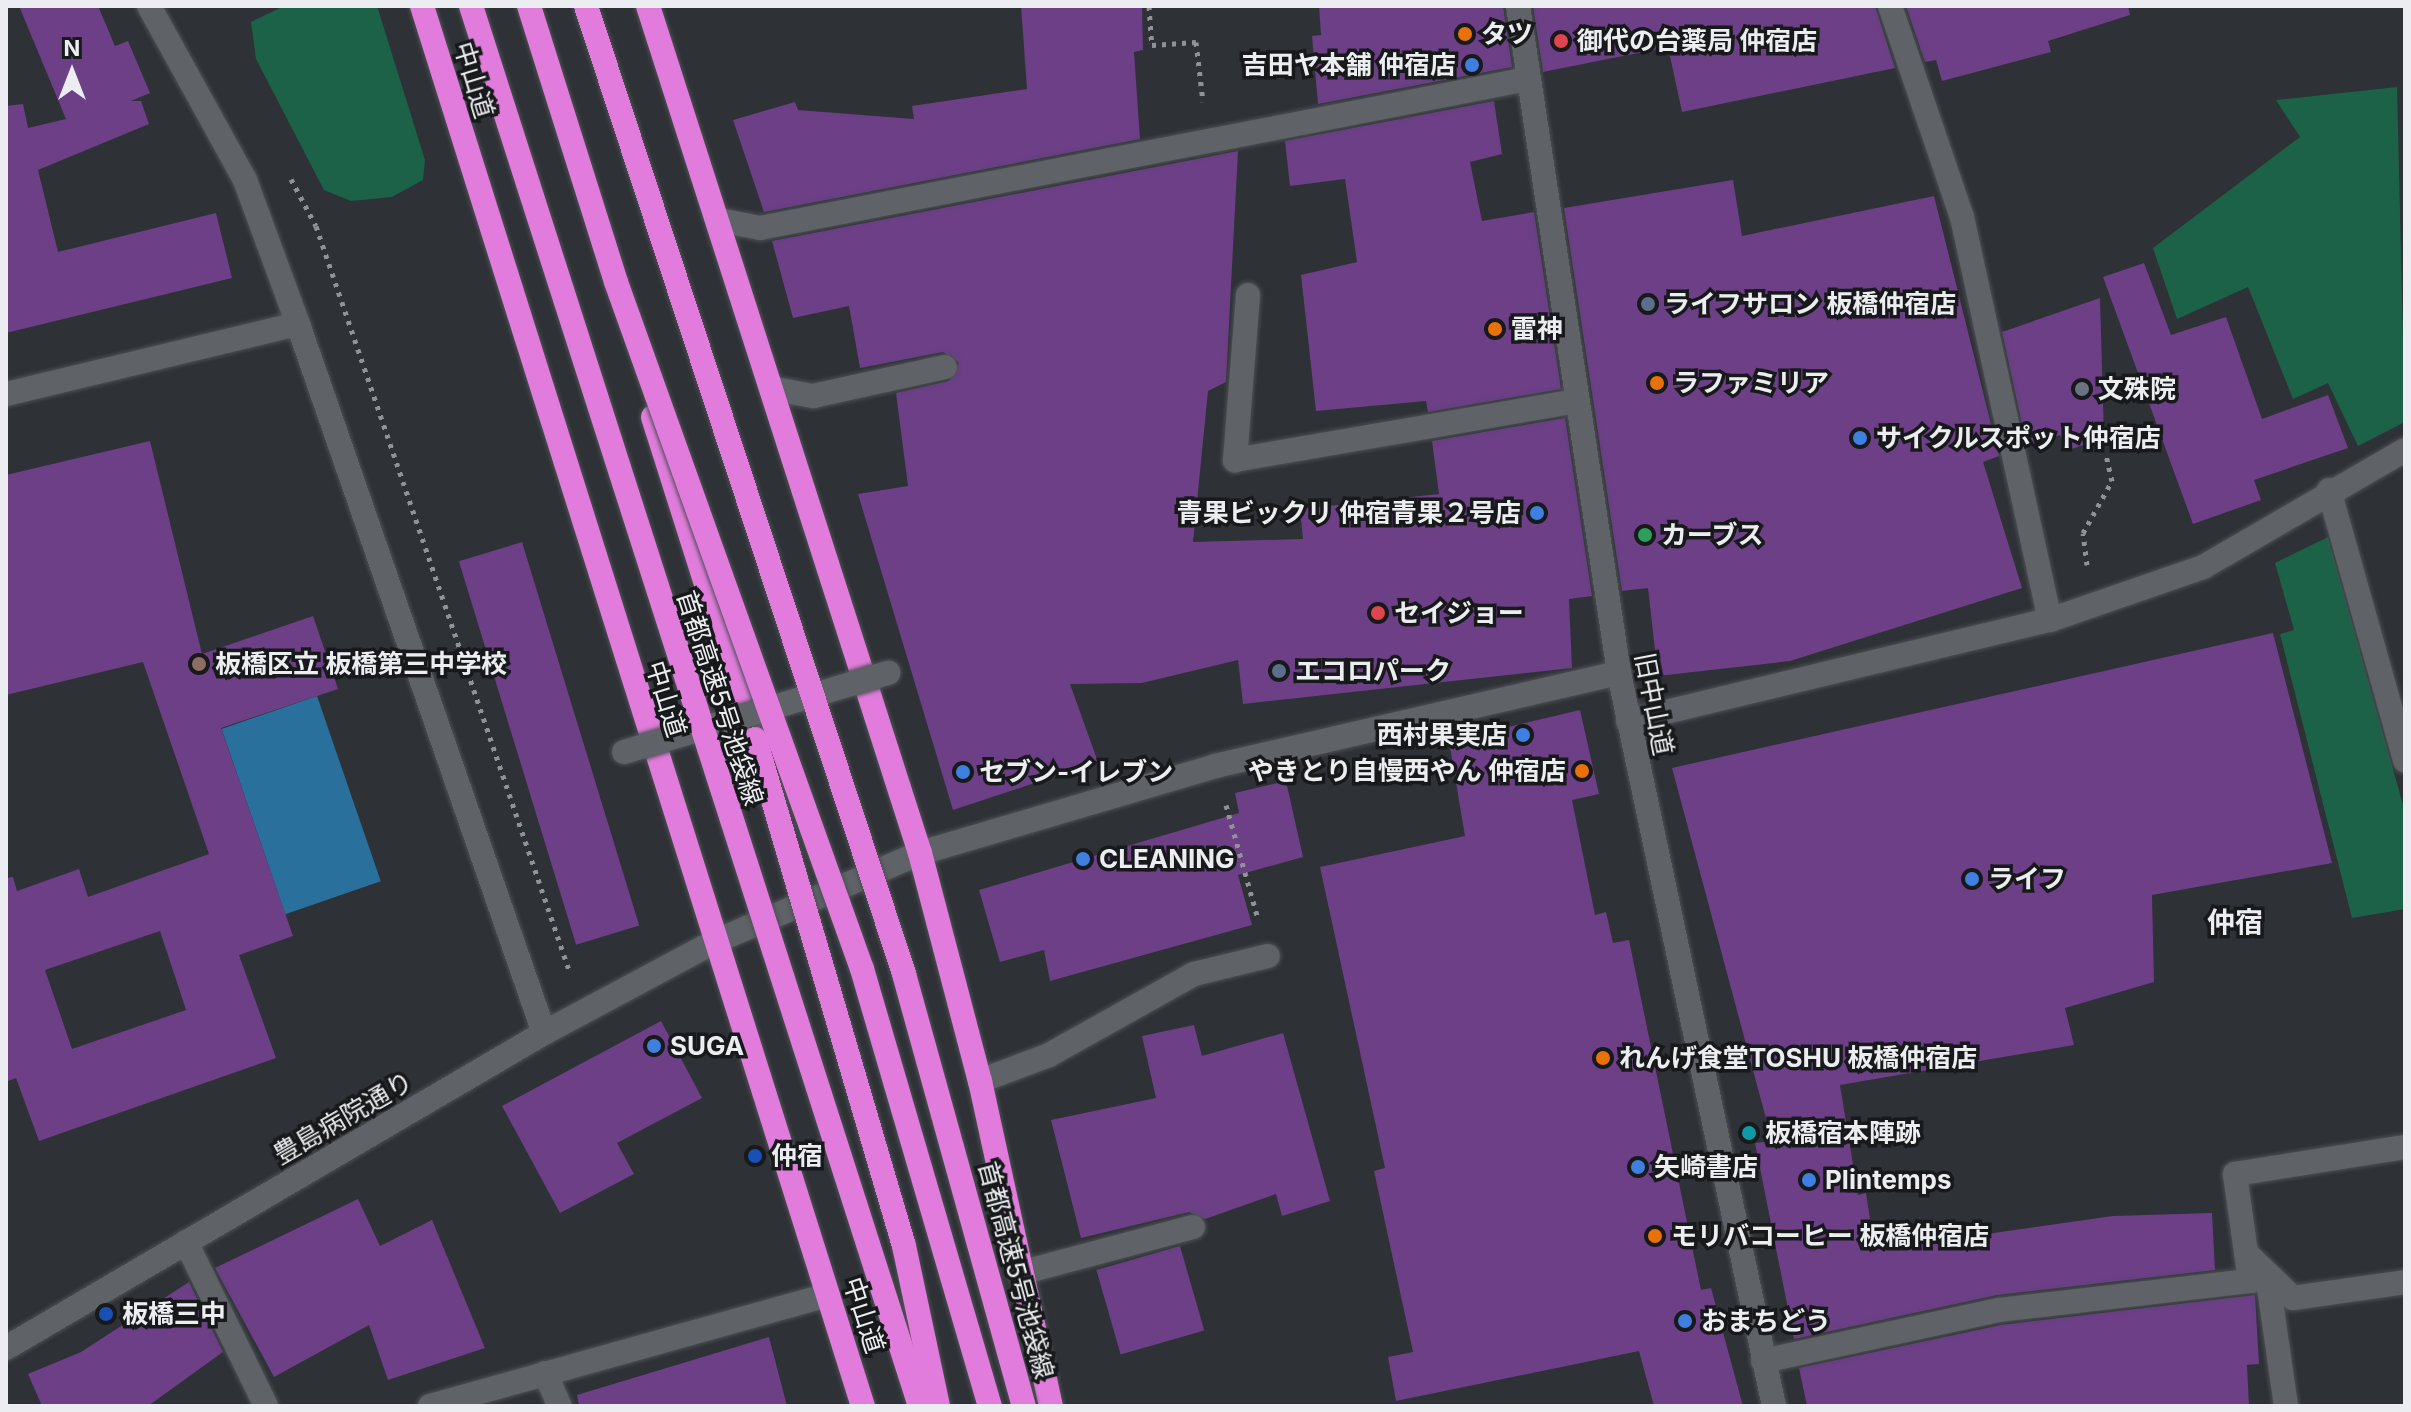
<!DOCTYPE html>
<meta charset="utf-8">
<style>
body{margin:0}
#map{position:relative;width:2411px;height:1412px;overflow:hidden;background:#2e3135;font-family:Inter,"Noto Sans JP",sans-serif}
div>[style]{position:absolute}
.green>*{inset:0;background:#1c6249}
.water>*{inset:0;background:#29709c;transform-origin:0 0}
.building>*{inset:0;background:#6c3f87;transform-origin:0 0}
.path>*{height:5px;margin-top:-2.5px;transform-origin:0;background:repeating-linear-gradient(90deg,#909296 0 4px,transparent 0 10px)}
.roads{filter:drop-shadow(0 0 2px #4d5054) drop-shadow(0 0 2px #4d5054)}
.minor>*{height:24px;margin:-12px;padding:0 12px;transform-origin:12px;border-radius:12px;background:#5f6367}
.highway>*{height:24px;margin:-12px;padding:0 12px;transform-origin:12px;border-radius:12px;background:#e17cdc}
.bridges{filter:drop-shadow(0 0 2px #4d5054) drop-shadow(0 0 2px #4d5054)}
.minor-bridge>*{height:24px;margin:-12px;padding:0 12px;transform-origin:12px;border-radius:12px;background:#5f6367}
.highway-bridge>*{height:24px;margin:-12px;padding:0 12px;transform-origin:12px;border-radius:12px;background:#e17cdc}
.dots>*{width:22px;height:22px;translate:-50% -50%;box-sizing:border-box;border:4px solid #17191b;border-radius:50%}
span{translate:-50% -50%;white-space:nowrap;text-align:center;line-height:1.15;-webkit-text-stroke:7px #17191b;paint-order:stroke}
.poi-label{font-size:26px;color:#ebedf0;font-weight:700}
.left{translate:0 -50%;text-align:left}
.right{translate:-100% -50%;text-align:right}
.street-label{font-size:26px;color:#ebedf0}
.neighbourhood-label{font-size:28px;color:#ebedf0;font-weight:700}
.frame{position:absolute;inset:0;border:8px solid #ebedf0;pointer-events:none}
.north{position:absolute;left:32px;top:32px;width:80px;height:80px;-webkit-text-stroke:6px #17191b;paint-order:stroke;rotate:0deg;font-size:22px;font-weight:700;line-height:32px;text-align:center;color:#ebedf0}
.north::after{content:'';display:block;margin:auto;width:28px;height:36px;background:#ebedf0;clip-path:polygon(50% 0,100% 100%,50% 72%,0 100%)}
</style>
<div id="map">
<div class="green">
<div style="clip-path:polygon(284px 6px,377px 6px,425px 160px,423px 180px,392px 197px,351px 201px,324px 190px,256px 59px,251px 22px)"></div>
<div style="clip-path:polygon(2397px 87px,2405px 422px,2358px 446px,2328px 383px,2293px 399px,2248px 287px,2177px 319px,2153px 248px,2300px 137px,2276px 100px)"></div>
<div style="clip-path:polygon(2328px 537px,2405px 812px,2405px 909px,2352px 918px,2280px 634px,2294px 630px,2275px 563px)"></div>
</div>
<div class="water">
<div style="left:317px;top:696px;width:196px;height:101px;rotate:71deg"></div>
</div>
<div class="building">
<div style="clip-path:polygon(19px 6px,98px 6px,115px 46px,128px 41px,150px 93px,131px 101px,141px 101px,149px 124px,38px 170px,58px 252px,216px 213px,232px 278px,6px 333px,6px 106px,23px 104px,28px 128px,66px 119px)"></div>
<div style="clip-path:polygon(1021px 6px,1142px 6px,1143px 50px,1134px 52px,1140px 139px,764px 212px,733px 120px,795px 102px,798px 110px,914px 119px,912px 106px,1027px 89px)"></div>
<div style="clip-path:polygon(1319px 6px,1503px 6px,1512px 67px,1318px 104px,1312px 36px,1321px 35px)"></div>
<div style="clip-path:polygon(1533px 6px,1875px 6px,1895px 68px,1682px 112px,1668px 47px,1543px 72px)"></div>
<div style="clip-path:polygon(1906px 6px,2128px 6px,2130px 15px,2048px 41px,2051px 52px,1942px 81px,1936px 60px,1925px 62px)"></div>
<div style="clip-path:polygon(1494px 101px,1502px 154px,1470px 162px,1482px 221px,1534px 212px,1561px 389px,1428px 412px,1426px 401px,1316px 411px,1301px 275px,1357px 262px,1345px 179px,1290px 186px,1285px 141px)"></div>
<div style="clip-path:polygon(1238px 151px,1226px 382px,1208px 391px,1193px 542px,1303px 539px,1300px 509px,1439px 494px,1432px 441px,1565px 418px,1592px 596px,1569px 599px,1572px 668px,1243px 704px,1238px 660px,1142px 683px,1070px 684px,1098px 762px,953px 810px,858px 494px,908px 486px,896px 393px,949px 381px,959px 363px,943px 352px,860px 368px,849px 306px,793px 318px,772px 241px)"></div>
<div style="clip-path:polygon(1733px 180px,1742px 236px,1934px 196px,1999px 456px,1983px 462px,2022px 588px,1790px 661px,1658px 676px,1648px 588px,1622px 591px,1564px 208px)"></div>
<div style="clip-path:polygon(2144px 263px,2171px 335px,2226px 317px,2262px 419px,2328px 395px,2348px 448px,2254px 480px,2261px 500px,2193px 524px,2103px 277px)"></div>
<div style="clip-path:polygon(2100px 298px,2104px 438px,2066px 451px,2060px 435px,2027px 447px,2002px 332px)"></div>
<div style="clip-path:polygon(evenodd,150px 441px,202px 654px,313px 616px,338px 689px,221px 728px,293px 936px,239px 955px,276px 1058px,39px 1141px,16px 1078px,6px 1082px,6px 878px,13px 877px,17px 891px,79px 869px,88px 897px,209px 854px,143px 662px,6px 695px,6px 475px,150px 441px,160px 931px,186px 1010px,72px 1049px,45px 970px,160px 931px)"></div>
<div style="left:522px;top:542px;width:401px;height:66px;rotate:73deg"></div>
<div style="clip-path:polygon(2273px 633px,2332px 863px,2152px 895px,2154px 982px,2065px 1008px,2074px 1045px,1840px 1085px,1858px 1195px,1866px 1193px,1875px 1250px,2113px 1216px,2212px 1213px,2215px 1270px,1997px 1295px,1794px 1339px,1755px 1143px,1772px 1141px,1672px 768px)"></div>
<div style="clip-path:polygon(1580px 710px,1599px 794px,1572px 800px,1595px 915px,1606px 912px,1613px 943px,1629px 940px,1701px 1290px,1711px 1288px,1743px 1406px,1654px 1406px,1639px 1351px,1396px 1401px,1388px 1357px,1413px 1352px,1374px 1171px,1385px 1168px,1320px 867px,1465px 836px,1449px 741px)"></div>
<div style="clip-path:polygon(1286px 781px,1303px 857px,1238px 875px,1252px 925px,1050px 981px,1044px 950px,1000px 962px,979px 890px,1239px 813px,1235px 793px)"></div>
<div style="clip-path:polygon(661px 1021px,702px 1098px,617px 1143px,634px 1174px,560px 1213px,502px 1106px)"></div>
<div style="clip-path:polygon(1194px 1025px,1202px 1056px,1283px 1033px,1330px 1201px,1282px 1216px,1276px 1194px,1205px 1219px,1189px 1212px,1081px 1238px,1051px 1120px,1156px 1098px,1142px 1036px)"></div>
<div style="clip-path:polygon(358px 1199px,380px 1246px,432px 1220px,485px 1348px,388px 1380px,369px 1325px,274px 1377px,215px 1268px)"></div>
<div style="left:1180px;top:1246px;width:88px;height:87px;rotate:74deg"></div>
<div style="clip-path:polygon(189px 1282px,223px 1352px,148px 1406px,42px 1406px,28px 1374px,81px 1352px)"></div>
<div style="clip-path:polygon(2255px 1295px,2259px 1364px,2247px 1365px,2249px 1406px,1807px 1406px,1799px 1368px,2001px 1325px)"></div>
<div style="clip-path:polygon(769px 1337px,787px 1406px,579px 1406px,577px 1395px)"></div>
</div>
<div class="path">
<div style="left:1149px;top:6px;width:39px;rotate:86deg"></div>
<div style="left:1152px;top:45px;width:44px;rotate:-3.9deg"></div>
<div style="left:1196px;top:42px;width:60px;rotate:83.3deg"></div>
<div style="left:291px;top:179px;width:53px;rotate:62deg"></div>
<div style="left:316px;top:226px;width:789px;rotate:71.22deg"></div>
<div style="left:2087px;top:565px;width:32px;rotate:-97deg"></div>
<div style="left:2083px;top:533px;width:60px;rotate:-60.9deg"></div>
<div style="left:2112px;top:481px;width:28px;rotate:-103deg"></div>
<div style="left:1226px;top:805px;width:118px;rotate:74.3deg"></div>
</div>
<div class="roads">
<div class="minor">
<div style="left:149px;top:6px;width:199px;rotate:61.1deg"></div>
<div style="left:245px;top:180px;width:153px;rotate:69.8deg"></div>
<div style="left:1518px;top:6px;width:675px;rotate:81.39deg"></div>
<div style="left:1619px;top:673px;width:749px;rotate:78.06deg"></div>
<div style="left:1890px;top:6px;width:223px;rotate:71.2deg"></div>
<div style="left:1962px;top:217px;width:412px;rotate:77.7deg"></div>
<div style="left:719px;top:220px;width:42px;rotate:11deg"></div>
<div style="left:760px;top:228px;width:782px;rotate:-10.98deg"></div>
<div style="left:1248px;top:295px;width:166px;rotate:94.5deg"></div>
<div style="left:1235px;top:460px;width:347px;rotate:-9.8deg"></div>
<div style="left:776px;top:389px;width:38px;rotate:11deg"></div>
<div style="left:813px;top:396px;width:135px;rotate:-12.4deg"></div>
<div style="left:6px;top:394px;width:300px;rotate:-13.5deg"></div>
<div style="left:298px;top:324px;width:750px;rotate:70.86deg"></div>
<div style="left:2329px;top:490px;width:281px;rotate:74.3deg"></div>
<div style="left:1628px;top:721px;width:434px;rotate:-13.5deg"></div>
<div style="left:2050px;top:620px;width:162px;rotate:-19.1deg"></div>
<div style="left:2203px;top:567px;width:233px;rotate:-30.1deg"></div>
<div style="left:980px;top:1081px;width:74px;rotate:-20.6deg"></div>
<div style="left:1049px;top:1055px;width:166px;rotate:-29.2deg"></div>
<div style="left:1194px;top:974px;width:76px;rotate:-13.7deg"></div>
<div style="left:186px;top:1242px;width:182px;rotate:64deg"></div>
<div style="left:2246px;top:1253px;width:65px;rotate:43.8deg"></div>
<div style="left:2293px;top:1298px;width:113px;rotate:-8.1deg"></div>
<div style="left:1020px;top:1273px;width:179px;rotate:-14.9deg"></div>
<div style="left:2267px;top:1274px;width:133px;rotate:81.8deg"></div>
<div style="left:6px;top:1348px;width:623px;rotate:-30.35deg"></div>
<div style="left:544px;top:1033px;width:191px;rotate:-28.2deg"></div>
<div style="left:712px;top:943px;width:227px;rotate:-23.4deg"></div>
<div style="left:920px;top:853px;width:308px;rotate:-16.4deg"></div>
<div style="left:1215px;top:766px;width:415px;rotate:-13deg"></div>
<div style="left:1763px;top:1361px;width:241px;rotate:-12.2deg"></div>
<div style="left:1999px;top:1310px;width:253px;rotate:-6.6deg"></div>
<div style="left:2250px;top:1281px;width:108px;rotate:-98deg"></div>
<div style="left:2235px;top:1174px;width:172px;rotate:-9deg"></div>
<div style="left:545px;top:1373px;width:36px;rotate:66deg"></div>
<div style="left:430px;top:1406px;width:413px;rotate:-15.6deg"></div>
</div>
<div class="highway">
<div style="left:422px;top:6px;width:1468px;rotate:72.52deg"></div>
<div style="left:648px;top:6px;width:890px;rotate:72.2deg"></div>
<div style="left:920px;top:853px;width:236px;rotate:75.3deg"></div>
<div style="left:980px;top:1081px;width:333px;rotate:77.7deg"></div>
<div style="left:653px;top:417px;width:338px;rotate:72.4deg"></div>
</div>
</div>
<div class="bridges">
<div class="minor-bridge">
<div style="left:624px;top:752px;width:276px;rotate:-16.7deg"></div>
</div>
<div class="highway-bridge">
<div style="left:471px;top:6px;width:1470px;rotate:72.22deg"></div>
<div style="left:529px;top:6px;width:289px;rotate:72.5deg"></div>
<div style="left:616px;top:282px;width:730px;rotate:70.3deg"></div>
<div style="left:862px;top:969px;width:455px;rotate:73.7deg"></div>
<div style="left:586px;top:6px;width:1019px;rotate:71.81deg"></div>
<div style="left:904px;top:974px;width:448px;rotate:74.5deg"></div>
<div style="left:755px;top:739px;width:528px;rotate:73.62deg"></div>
<div style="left:904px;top:1246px;width:164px;rotate:78deg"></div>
</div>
</div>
<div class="dots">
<div style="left:1465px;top:34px;background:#e8710a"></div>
<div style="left:1561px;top:41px;background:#e0444e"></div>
<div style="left:1472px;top:65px;background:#3f7fe0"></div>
<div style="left:1648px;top:304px;background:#5c6f8a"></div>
<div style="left:1495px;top:329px;background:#e8710a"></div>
<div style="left:1657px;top:383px;background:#e8710a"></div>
<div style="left:2082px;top:389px;background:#6b7280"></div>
<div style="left:1860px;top:438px;background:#3f7fe0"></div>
<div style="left:1537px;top:513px;background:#3f7fe0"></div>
<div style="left:1645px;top:535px;background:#2e9e5b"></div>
<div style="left:1378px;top:613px;background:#e0444e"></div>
<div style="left:199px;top:664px;background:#8d6e63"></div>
<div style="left:1279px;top:671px;background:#5c6f8a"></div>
<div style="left:1523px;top:735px;background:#3f7fe0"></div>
<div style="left:1582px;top:771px;background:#e8710a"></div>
<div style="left:963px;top:772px;background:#3f7fe0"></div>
<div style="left:1083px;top:859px;background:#3f7fe0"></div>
<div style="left:1972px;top:879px;background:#3f7fe0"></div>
<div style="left:654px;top:1046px;background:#3f7fe0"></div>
<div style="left:1603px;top:1058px;background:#e8710a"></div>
<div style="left:1749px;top:1133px;background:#0f9aa8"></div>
<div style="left:755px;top:1156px;background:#1a4fb4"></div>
<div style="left:1638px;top:1167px;background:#3f7fe0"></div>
<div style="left:1809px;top:1180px;background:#3f7fe0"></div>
<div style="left:1655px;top:1236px;background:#e8710a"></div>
<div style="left:106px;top:1314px;background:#1a4fb4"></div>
<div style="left:1685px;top:1321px;background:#3f7fe0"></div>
</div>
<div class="poi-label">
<span class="left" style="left:1481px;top:34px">タツ</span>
<span class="left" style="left:1577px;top:41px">御代の台薬局 仲宿店</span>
<span class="right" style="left:1456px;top:65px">吉田ヤ本舗 仲宿店</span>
<span class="left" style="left:1664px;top:304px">ライフサロン 板橋仲宿店</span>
<span class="left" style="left:1511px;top:329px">雷神</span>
<span class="left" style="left:1673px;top:383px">ラファミリア</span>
<span class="left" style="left:2098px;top:389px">文殊院</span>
<span class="left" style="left:1876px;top:438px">サイクルスポット仲宿店</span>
<span class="right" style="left:1521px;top:513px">青果ビックリ 仲宿青果２号店</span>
<span class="left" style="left:1661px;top:535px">カーブス</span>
<span class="left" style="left:1394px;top:613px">セイジョー</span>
<span class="left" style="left:215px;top:664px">板橋区立 板橋第三中学校</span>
<span class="left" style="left:1295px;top:671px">エコロパーク</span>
<span class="right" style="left:1507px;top:735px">西村果実店</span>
<span class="right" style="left:1566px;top:771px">やきとり自慢西やん 仲宿店</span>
<span class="left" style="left:979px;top:772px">セブン-イレブン</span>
<span class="left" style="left:1099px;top:859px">CLEANING</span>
<span class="left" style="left:1988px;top:879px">ライフ</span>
<span class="left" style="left:670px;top:1046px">SUGA</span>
<span class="left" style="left:1619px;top:1058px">れんげ食堂TOSHU 板橋仲宿店</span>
<span class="left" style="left:1765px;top:1133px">板橋宿本陣跡</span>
<span class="left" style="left:771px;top:1156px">仲宿</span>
<span class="left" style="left:1654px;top:1167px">矢崎書店</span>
<span class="left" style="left:1825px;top:1180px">Plintemps</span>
<span class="left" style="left:1671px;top:1236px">モリバコーヒー 板橋仲宿店</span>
<span class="left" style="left:122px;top:1314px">板橋三中</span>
<span class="left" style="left:1701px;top:1321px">おまちどう</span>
</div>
<div class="street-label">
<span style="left:474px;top:80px;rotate:73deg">中山道</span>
<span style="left:720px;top:698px;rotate:72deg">首都高速5号池袋線</span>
<span style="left:666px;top:699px;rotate:73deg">中山道</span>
<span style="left:1654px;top:704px;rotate:79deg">旧中山道</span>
<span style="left:343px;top:1118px;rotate:-30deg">豊島病院通り</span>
<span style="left:1016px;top:1270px;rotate:75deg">首都高速5号池袋線</span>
<span style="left:864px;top:1315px;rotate:72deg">中山道</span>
</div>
<div class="neighbourhood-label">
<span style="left:2235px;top:922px">仲宿</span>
</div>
<div class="frame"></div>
<div class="north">N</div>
</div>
